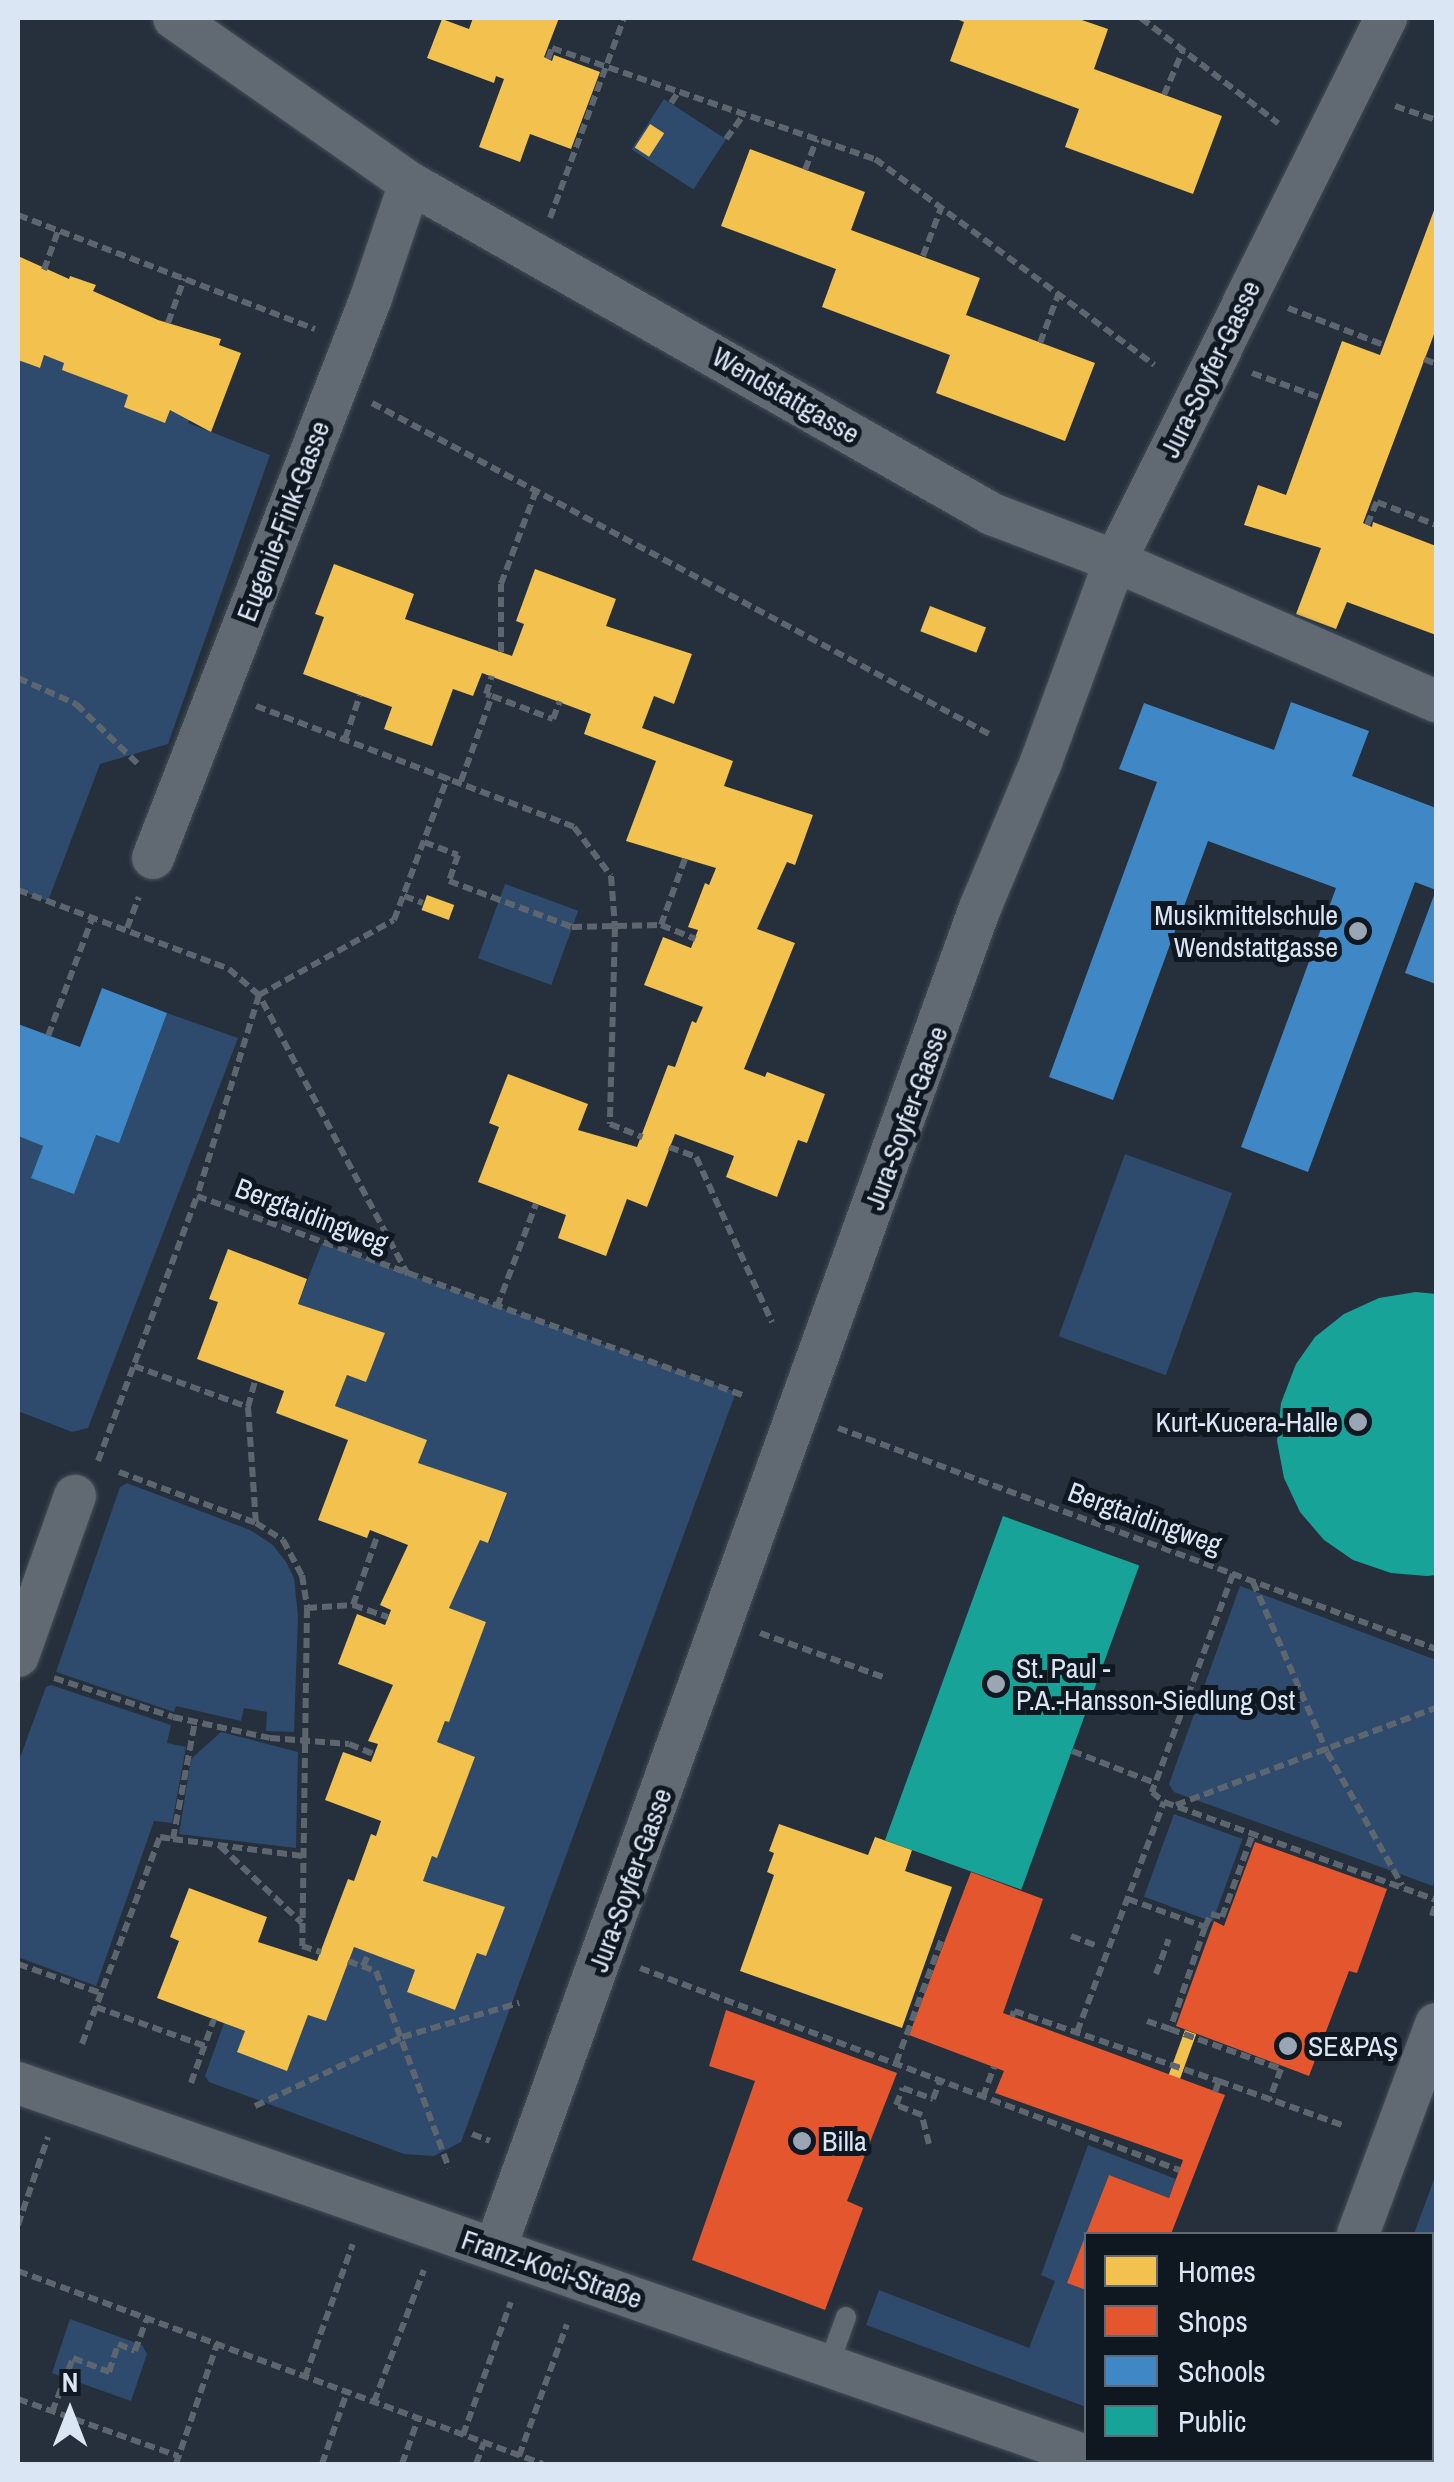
<!DOCTYPE html>
<meta charset="utf-8">
<style>
body{margin:0}
#map{position:relative;width:1454px;height:2482px;overflow:hidden;background:#25303c;font-family:"Archivo Narrow",sans-serif}
div>[style]{position:absolute}
.green>*{inset:0;background:#2e4a6c;transform-origin:0 0}
.homes>*{inset:0;background:#f2c14e;transform-origin:0 0}
.shops>*{inset:0;background:#e4572e}
.schools>*{inset:0;background:#3f88c5}
.public>*{inset:0;background:#17a398;transform-origin:0 0}
.path>*{height:6px;margin-top:-3px;transform-origin:0;background:repeating-linear-gradient(90deg,#5d666f 0 10px,transparent 0 15px)}
.roads{filter:drop-shadow(0 0 2px #444e58) drop-shadow(0 0 2px #444e58)}
.lane>*{height:20px;margin:-10px;padding:0 10px;transform-origin:10px;border-radius:10px;background:#616a73}
.street>*{height:42px;margin:-21px;padding:0 21px;transform-origin:21px;border-radius:21px;background:#616a73}
.dots>*{width:28px;height:28px;translate:-50% -50%;box-sizing:border-box;border:5px solid #0f1721;border-radius:50%}
span{translate:-50% -50%;white-space:nowrap;text-align:center;line-height:1.15;-webkit-text-stroke:10px #0f1721;paint-order:stroke}
.street-label{font-size:28px;color:#dae6f4}
.poi-label{font-size:28px;color:#dae6f4}
.right{translate:-100% -50%;text-align:right}
.left{translate:0 -50%;text-align:left}
.frame{position:absolute;inset:0;border:20px solid #dae6f4;pointer-events:none}
.legend{position:absolute;left:1084px;top:2232px;width:350px;height:230px;box-sizing:border-box;background:#0f1721;border:2px solid #606a75;margin:0;padding:12px 18px;list-style:none;font-size:30px;color:#dae6f4}
.legend li{display:flex;align-items:center;gap:20px;height:50px}
.legend b{width:50px;border:2px solid #606a75}
.north{position:absolute;left:20px;top:2362px;width:100px;height:100px;-webkit-text-stroke:8px #0f1721;paint-order:stroke;rotate:0deg;font-size:28px;font-weight:700;line-height:40px;text-align:center;color:#dae6f4}
.north::after{content:'';display:block;margin:auto;width:35px;height:45px;background:#dae6f4;clip-path:polygon(50% 0,100% 100%,50% 72%,0 100%)}
</style>
<div id="map">
<div class="green">
<div style="left:664px;top:99px;width:74px;height:60px;rotate:33deg"></div>
<div style="clip-path:polygon(44px 355px,64px 363px,63px 370px,128px 395px,124px 407px,170px 410px,190px 417px,188px 423px,270px 455px,168px 744px,100px 764px,48px 901px,18px 890px,18px 360px,39px 368px)"></div>
<div style="left:505px;top:884px;width:78px;height:79px;rotate:20deg"></div>
<div style="clip-path:polygon(167px 1013px,238px 1038px,88px 1428px,72px 1432px,18px 1411px,18px 1136px,43px 1146px,96px 1135px,119px 1142px)"></div>
<div style="left:1125px;top:1154px;width:114px;height:194px;rotate:20deg"></div>
<div style="clip-path:polygon(322px 1243px,736px 1392px,461px 2142px,434px 2156px,404px 2154px,209px 2082px,205px 2076px,224px 2023px,245px 2031px,238px 2052px,287px 2070px,308px 2015px,326px 2021px,354px 1947px,415px 1970px,407px 1992px,455px 2010px,477px 1953px,486px 1956px,504px 1908px,423px 1881px,432px 1856px,437px 1857px,475px 1757px,437px 1742px,486px 1622px,449px 1608px,480px 1540px,489px 1543px,507px 1494px,418px 1463px,426px 1440px,335px 1406px,347px 1375px,366px 1382px,385px 1333px,298px 1304px)"></div>
<div style="clip-path:polygon(127px 1483px,250px 1530px,273px 1545px,286px 1562px,294px 1578px,298px 1616px,294px 1732px,266px 1731px,267px 1712px,244px 1708px,241px 1721px,176px 1706px,174px 1712px,56px 1672px,120px 1487px)"></div>
<div style="clip-path:polygon(1240px 1586px,1436px 1660px,1436px 1875px,1433px 1886px,1174px 1792px,1169px 1784px)"></div>
<div style="clip-path:polygon(51px 1685px,171px 1725px,167px 1743px,186px 1747px,172px 1823px,154px 1821px,96px 1986px,18px 1957px,18px 1763px,46px 1687px)"></div>
<div style="clip-path:polygon(221px 1732px,298px 1752px,296px 1848px,179px 1834px,191px 1759px)"></div>
<div style="left:1174px;top:1814px;width:73px;height:88px;rotate:20deg"></div>
<div style="clip-path:polygon(1088px 2145px,1176px 2179px,1169px 2198px,1109px 2175px,1068px 2283px,1086px 2290px,1086px 2407px,866px 2325px,879px 2290px,1029px 2348px,1055px 2281px,1041px 2275px)"></div>
<div style="clip-path:polygon(1436px 2174px,1436px 2464px,1337px 2464px,1337px 2460px,1432px 2460px,1432px 2234px,1414px 2234px)"></div>
<div style="clip-path:polygon(70px 2319px,142px 2345px,147px 2354px,131px 2401px,52px 2373px)"></div>
</div>
<div class="homes">
<div style="clip-path:polygon(473px 18px,559px 18px,544px 57px,552px 61px,554px 55px,600px 72px,571px 149px,530px 134px,520px 162px,479px 147px,504px 79px,496px 76px,494px 83px,427px 58px,442px 19px,469px 29px)"></div>
<div style="clip-path:polygon(954px 18px,1076px 18px,1108px 29px,1094px 69px,1222px 116px,1193px 194px,1065px 147px,1079px 109px,950px 61px,964px 22px)"></div>
<div style="left:650px;top:124px;width:17px;height:28px;rotate:33deg"></div>
<div style="clip-path:polygon(750px 149px,865px 192px,851px 230px,980px 278px,966px 315px,1095px 363px,1065px 441px,936px 393px,950px 355px,822px 307px,836px 269px,721px 226px)"></div>
<div style="clip-path:polygon(1436px 205px,1436px 329px,1363px 523px,1372px 527px,1373px 522px,1436px 546px,1436px 635px,1347px 602px,1336px 629px,1296px 614px,1321px 548px,1244px 525px,1258px 485px,1286px 495px,1342px 341px,1380px 355px)"></div>
<div style="clip-path:polygon(18px 256px,69px 279px,70px 276px,96px 285px,93px 291px,158px 320px,221px 339px,219px 345px,241px 353px,211px 432px,170px 410px,165px 423px,124px 407px,128px 395px,62px 370px,64px 363px,44px 355px,40px 368px,18px 360px)"></div>
<div style="clip-path:polygon(334px 564px,414px 594px,405px 619px,512px 656px,524px 624px,516px 621px,535px 569px,616px 599px,606px 626px,692px 654px,674px 704px,654px 696px,642px 728px,733px 761px,724px 786px,813px 815px,795px 865px,787px 862px,757px 929px,795px 943px,744px 1069px,765px 1077px,767px 1072px,825px 1094px,807px 1143px,798px 1140px,777px 1197px,726px 1177px,734px 1156px,675px 1134px,647px 1207px,627px 1199px,606px 1256px,558px 1238px,566px 1215px,478px 1182px,499px 1127px,489px 1123px,508px 1074px,588px 1104px,578px 1130px,637px 1147px,668px 1065px,675px 1067px,692px 1021px,696px 1023px,703px 1007px,644px 985px,663px 937px,691px 948px,698px 930px,688px 927px,705px 883px,709px 885px,716px 868px,626px 841px,656px 761px,584px 734px,591px 714px,482px 673px,473px 696px,453px 689px,432px 746px,384px 729px,392px 707px,303px 674px,324px 617px,315px 614px)"></div>
<div style="left:930px;top:606px;width:60px;height:27px;rotate:21deg"></div>
<div style="left:427px;top:895px;width:29px;height:16px;rotate:20deg"></div>
<div style="clip-path:polygon(228px 1249px,307px 1279px,298px 1304px,385px 1333px,366px 1382px,347px 1375px,335px 1406px,427px 1440px,418px 1463px,507px 1493px,488px 1543px,480px 1540px,449px 1608px,486px 1622px,449px 1722px,445px 1721px,437px 1742px,475px 1757px,437px 1858px,432px 1856px,423px 1881px,505px 1907px,486px 1956px,477px 1953px,455px 2010px,407px 1992px,415px 1970px,354px 1947px,326px 2021px,308px 2015px,287px 2071px,237px 2052px,245px 2031px,157px 1998px,179px 1941px,170px 1937px,189px 1888px,267px 1917px,258px 1942px,317px 1961px,348px 1879px,354px 1881px,371px 1834px,376px 1836px,381px 1821px,325px 1800px,343px 1752px,371px 1762px,378px 1744px,368px 1741px,393px 1685px,338px 1664px,357px 1614px,385px 1625px,391px 1610px,380px 1605px,408px 1545px,370px 1530px,367px 1538px,318px 1520px,348px 1440px,276px 1413px,284px 1391px,197px 1359px,218px 1302px,209px 1299px)"></div>
<div style="clip-path:polygon(779px 1824px,868px 1855px,875px 1837px,912px 1850px,905px 1871px,952px 1887px,902px 2028px,740px 1971px,774px 1875px,767px 1872px,774px 1853px,769px 1851px)"></div>
<div style="left:1185px;top:2030px;width:12px;height:48px;rotate:20deg"></div>
</div>
<div class="shops">
<div style="clip-path:polygon(1255px 1842px,1387px 1889px,1357px 1973px,1349px 1971px,1309px 2076px,1176px 2026px,1214px 1921px,1224px 1926px)"></div>
<div style="clip-path:polygon(971px 1872px,1043px 1899px,1003px 2013px,1225px 2095px,1171px 2234px,1086px 2234px,1086px 2290px,1067px 2283px,1109px 2175px,1169px 2198px,1183px 2160px,995px 2093px,1004px 2071px,909px 2035px)"></div>
<div style="clip-path:polygon(726px 2010px,897px 2073px,847px 2201px,863px 2208px,825px 2310px,692px 2260px,755px 2081px,709px 2066px)"></div>
</div>
<div class="schools">
<div style="clip-path:polygon(1291px 702px,1369px 731px,1352px 776px,1436px 808px,1436px 984px,1405px 973px,1436px 890px,1415px 882px,1308px 1172px,1241px 1147px,1336px 888px,1208px 841px,1113px 1100px,1049px 1077px,1157px 782px,1119px 769px,1144px 703px,1274px 750px)"></div>
<div style="clip-path:polygon(102px 988px,167px 1013px,119px 1143px,96px 1135px,74px 1194px,31px 1178px,43px 1146px,18px 1136px,18px 1024px,80px 1047px)"></div>
</div>
<div class="public">
<div style="clip-path:polygon(1416px 1292px,1436px 1294px,1436px 1575px,1427px 1576px,1391px 1573px,1353px 1560px,1324px 1540px,1300px 1512px,1284px 1478px,1277px 1441px,1281px 1403px,1296px 1364px,1315px 1337px,1344px 1314px,1379px 1298px)"></div>
<div style="left:1003px;top:1516px;width:145px;height:345px;rotate:20deg"></div>
</div>
<div class="path">
<div style="left:1141px;top:18px;width:173px;rotate:37.5deg"></div>
<div style="left:548px;top:59px;width:12px;rotate:-70deg"></div>
<div style="left:552px;top:48px;width:342px;rotate:19deg"></div>
<div style="left:875px;top:159px;width:347px;rotate:36.4deg"></div>
<div style="left:1164px;top:95px;width:49px;rotate:-67.1deg"></div>
<div style="left:671px;top:103px;width:14px;rotate:-56deg"></div>
<div style="left:1395px;top:106px;width:43px;rotate:18.9deg"></div>
<div style="left:726px;top:139px;width:31px;rotate:-54deg"></div>
<div style="left:805px;top:170px;width:33px;rotate:-69deg"></div>
<div style="left:18px;top:215px;width:318px;rotate:21deg"></div>
<div style="left:550px;top:218px;width:213px;rotate:-69.7deg"></div>
<div style="left:923px;top:256px;width:51px;rotate:-69.4deg"></div>
<div style="left:44px;top:270px;width:41px;rotate:-70.3deg"></div>
<div style="left:1288px;top:308px;width:103px;rotate:21.1deg"></div>
<div style="left:168px;top:323px;width:47px;rotate:-70deg"></div>
<div style="left:1040px;top:343px;width:51px;rotate:-69.4deg"></div>
<div style="left:1424px;top:359px;width:13px;rotate:23deg"></div>
<div style="left:1252px;top:373px;width:73px;rotate:19.9deg"></div>
<div style="left:372px;top:403px;width:700px;rotate:28.21deg"></div>
<div style="left:1367px;top:525px;width:25px;rotate:-67deg"></div>
<div style="left:1377px;top:502px;width:63px;rotate:21.3deg"></div>
<div style="left:501px;top:652px;width:68px;rotate:-90deg"></div>
<div style="left:501px;top:584px;width:99px;rotate:-69.4deg"></div>
<div style="left:18px;top:678px;width:64px;rotate:24.1deg"></div>
<div style="left:76px;top:704px;width:89px;rotate:44.1deg"></div>
<div style="left:491px;top:696px;width:5px;rotate:-158deg"></div>
<div style="left:486px;top:694px;width:19px;rotate:-72deg"></div>
<div style="left:256px;top:706px;width:340px;rotate:20.8deg"></div>
<div style="left:574px;top:827px;width:61px;rotate:52.9deg"></div>
<div style="left:611px;top:876px;width:51px;rotate:85.5deg"></div>
<div style="left:615px;top:927px;width:197px;rotate:91.5deg"></div>
<div style="left:610px;top:1124px;width:35px;rotate:22deg"></div>
<div style="left:345px;top:739px;width:46px;rotate:-71.2deg"></div>
<div style="left:461px;top:781px;width:90px;rotate:-70deg"></div>
<div style="left:492px;top:696px;width:65px;rotate:20.7deg"></div>
<div style="left:553px;top:719px;width:19px;rotate:-69deg"></div>
<div style="left:424px;top:842px;width:36px;rotate:21deg"></div>
<div style="left:458px;top:855px;width:28px;rotate:109deg"></div>
<div style="left:449px;top:881px;width:131px;rotate:20.5deg"></div>
<div style="left:572px;top:927px;width:89px;rotate:-1.3deg"></div>
<div style="left:661px;top:925px;width:37px;rotate:22deg"></div>
<div style="left:18px;top:890px;width:225px;rotate:20.5deg"></div>
<div style="left:229px;top:969px;width:40px;rotate:41deg"></div>
<div style="left:259px;top:995px;width:210px;rotate:107.1deg"></div>
<div style="left:197px;top:1196px;width:583px;rotate:20.05deg"></div>
<div style="left:404px;top:896px;width:20px;rotate:20deg"></div>
<div style="left:661px;top:925px;width:73px;rotate:-70.1deg"></div>
<div style="left:127px;top:928px;width:33px;rotate:-69deg"></div>
<div style="left:48px;top:1036px;width:128px;rotate:-69.4deg"></div>
<div style="left:669px;top:1147px;width:29px;rotate:20deg"></div>
<div style="left:696px;top:1157px;width:182px;rotate:65.3deg"></div>
<div style="left:408px;top:1275px;width:317px;rotate:-118deg"></div>
<div style="left:259px;top:995px;width:154px;rotate:-29.1deg"></div>
<div style="left:394px;top:920px;width:154px;rotate:-69.4deg"></div>
<div style="left:497px;top:1307px;width:110px;rotate:-69.3deg"></div>
<div style="left:134px;top:1366px;width:121px;rotate:19.8deg"></div>
<div style="left:248px;top:1407px;width:116px;rotate:86.1deg"></div>
<div style="left:256px;top:1523px;width:32px;rotate:32deg"></div>
<div style="left:283px;top:1540px;width:40px;rotate:62deg"></div>
<div style="left:302px;top:1575px;width:33px;rotate:81deg"></div>
<div style="left:307px;top:1608px;width:338px;rotate:90.8deg"></div>
<div style="left:302px;top:1946px;width:20px;rotate:18deg"></div>
<div style="left:248px;top:1407px;width:28px;rotate:-75deg"></div>
<div style="left:838px;top:1428px;width:638px;rotate:20.28deg"></div>
<div style="left:98px;top:1461px;width:283px;rotate:-69.5deg"></div>
<div style="left:119px;top:1472px;width:146px;rotate:20.4deg"></div>
<div style="left:1233px;top:1574px;width:233px;rotate:110.4deg"></div>
<div style="left:1152px;top:1792px;width:16px;rotate:40deg"></div>
<div style="left:1164px;top:1802px;width:289px;rotate:19.8deg"></div>
<div style="left:1253px;top:1582px;width:185px;rotate:66.5deg"></div>
<div style="left:1327px;top:1752px;width:153px;rotate:60.6deg"></div>
<div style="left:353px;top:1605px;width:37px;rotate:19deg"></div>
<div style="left:307px;top:1608px;width:46px;rotate:-3.7deg"></div>
<div style="left:353px;top:1605px;width:75px;rotate:-70.6deg"></div>
<div style="left:760px;top:1633px;width:134px;rotate:19.7deg"></div>
<div style="left:54px;top:1678px;width:125px;rotate:18.1deg"></div>
<div style="left:173px;top:1717px;width:99px;rotate:12.2deg"></div>
<div style="left:270px;top:1738px;width:79px;rotate:4.3deg"></div>
<div style="left:349px;top:1744px;width:27px;rotate:22deg"></div>
<div style="left:1072px;top:1751px;width:89px;rotate:21.1deg"></div>
<div style="left:1176px;top:1805px;width:278px;rotate:-20.5deg"></div>
<div style="left:173px;top:1839px;width:131px;rotate:7.5deg"></div>
<div style="left:220px;top:1846px;width:112px;rotate:43.2deg"></div>
<div style="left:1128px;top:1899px;width:82px;rotate:20deg"></div>
<div style="left:1205px;top:1927px;width:14px;rotate:-65deg"></div>
<div style="left:1211px;top:1914px;width:11px;rotate:15deg"></div>
<div style="left:1222px;top:1917px;width:90px;rotate:-69.7deg"></div>
<div style="left:1432px;top:1916px;width:13px;rotate:-72deg"></div>
<div style="left:1205px;top:1927px;width:108px;rotate:108.9deg"></div>
<div style="left:1170px;top:2029px;width:118px;rotate:19.8deg"></div>
<div style="left:1281px;top:2069px;width:33px;rotate:111deg"></div>
<div style="left:1071px;top:1936px;width:26px;rotate:21deg"></div>
<div style="left:348px;top:1961px;width:30px;rotate:20deg"></div>
<div style="left:376px;top:1971px;width:210px;rotate:69.7deg"></div>
<div style="left:18px;top:1964px;width:88px;rotate:19.3deg"></div>
<div style="left:363px;top:1966px;width:14px;rotate:-65deg"></div>
<div style="left:640px;top:1968px;width:576px;rotate:20.54deg"></div>
<div style="left:1156px;top:1974px;width:37px;rotate:-70deg"></div>
<div style="left:96px;top:2007px;width:116px;rotate:19.7deg"></div>
<div style="left:1012px;top:2017px;width:6px;rotate:-72deg"></div>
<div style="left:1014px;top:2011px;width:217px;rotate:18.9deg"></div>
<div style="left:1147px;top:2021px;width:24px;rotate:19deg"></div>
<div style="left:1077px;top:2032px;width:246px;rotate:-69.3deg"></div>
<div style="left:82px;top:2044px;width:221px;rotate:-69.4deg"></div>
<div style="left:160px;top:1837px;width:13px;rotate:9deg"></div>
<div style="left:173px;top:1839px;width:119px;rotate:-79.4deg"></div>
<div style="left:896px;top:2063px;width:135px;rotate:-69.7deg"></div>
<div style="left:191px;top:2083px;width:68px;rotate:-70.2deg"></div>
<div style="left:1215px;top:2092px;width:12px;rotate:-70deg"></div>
<div style="left:1219px;top:2081px;width:134px;rotate:19.7deg"></div>
<div style="left:983px;top:2097px;width:32px;rotate:-70deg"></div>
<div style="left:255px;top:2106px;width:162px;rotate:-25.1deg"></div>
<div style="left:402px;top:2037px;width:122px;rotate:-16.2deg"></div>
<div style="left:472px;top:2134px;width:19px;rotate:21deg"></div>
<div style="left:929px;top:2144px;width:30px;rotate:-104deg"></div>
<div style="left:922px;top:2115px;width:28px;rotate:-159deg"></div>
<div style="left:896px;top:2105px;width:18px;rotate:-68deg"></div>
<div style="left:903px;top:2088px;width:32px;rotate:20deg"></div>
<div style="left:933px;top:2099px;width:19px;rotate:-69deg"></div>
<div style="left:18px;top:2225px;width:93px;rotate:-71.2deg"></div>
<div style="left:18px;top:2271px;width:559px;rotate:20.18deg"></div>
<div style="left:305px;top:2377px;width:141px;rotate:-70.2deg"></div>
<div style="left:18px;top:2399px;width:170px;rotate:19.6deg"></div>
<div style="left:374px;top:2402px;width:141px;rotate:-69.3deg"></div>
<div style="left:52px;top:2412px;width:58px;rotate:-68.7deg"></div>
<div style="left:73px;top:2358px;width:39px;rotate:21deg"></div>
<div style="left:109px;top:2372px;width:29px;rotate:-72deg"></div>
<div style="left:118px;top:2344px;width:18px;rotate:22deg"></div>
<div style="left:135px;top:2351px;width:33px;rotate:-70deg"></div>
<div style="left:463px;top:2435px;width:141px;rotate:-70.2deg"></div>
<div style="left:1432px;top:2441px;width:4px;rotate:-27deg"></div>
<div style="left:519px;top:2456px;width:140px;rotate:-70deg"></div>
<div style="left:1341px;top:2460px;width:21px;rotate:11deg"></div>
<div style="left:176px;top:2464px;width:127px;rotate:-71.1deg"></div>
<div style="left:322px;top:2464px;width:76px;rotate:-70.9deg"></div>
<div style="left:402px;top:2464px;width:48px;rotate:-70.4deg"></div>
<div style="left:476px;top:2464px;width:23px;rotate:-70deg"></div>
<div style="left:1374px;top:2464px;width:13px;rotate:-18deg"></div>
</div>
<div class="roads">
<div class="lane">
<div style="left:828px;top:2367px;width:53px;rotate:-70.2deg"></div>
</div>
<div class="street">
<div style="left:174px;top:18px;width:288px;rotate:35deg"></div>
<div style="left:410px;top:183px;width:670px;rotate:29.63deg"></div>
<div style="left:992px;top:514px;width:132px;rotate:20.9deg"></div>
<div style="left:1115px;top:561px;width:350px;rotate:23.6deg"></div>
<div style="left:153px;top:858px;width:601px;rotate:-68.73deg"></div>
<div style="left:371px;top:298px;width:121px;rotate:-71.3deg"></div>
<div style="left:18px;top:1656px;width:170px;rotate:-70.4deg"></div>
<div style="left:18px;top:2083px;width:1131px;rotate:19.25deg"></div>
<div style="left:1358px;top:2234px;width:224px;rotate:-69.6deg"></div>
<div style="left:495px;top:2249px;width:1426px;rotate:-70.12deg"></div>
<div style="left:980px;top:908px;width:158px;rotate:-67.3deg"></div>
<div style="left:1041px;top:762px;width:214px;rotate:-69.8deg"></div>
<div style="left:1115px;top:561px;width:607px;rotate:-63.48deg"></div>
<div style="left:1272px;top:2464px;width:4px;rotate:-63deg"></div>
</div>
</div>
<div class="dots">
<div style="left:1358px;top:931px;background:#9ba6b4"></div>
<div style="left:1358px;top:1422px;background:#9ba6b4"></div>
<div style="left:996px;top:1684px;background:#9ba6b4"></div>
<div style="left:1288px;top:2046px;background:#9ba6b4"></div>
<div style="left:802px;top:2141px;background:#9ba6b4"></div>
</div>
<div class="street-label">
<span style="left:1210px;top:369px;rotate:-64deg">Jura-Soyfer-Gasse</span>
<span style="left:786px;top:395px;rotate:30deg">Wendstattgasse</span>
<span style="left:283px;top:521px;rotate:-69deg">Eugenie-Fink-Gasse</span>
<span style="left:906px;top:1118px;rotate:-70deg">Jura-Soyfer-Gasse</span>
<span style="left:312px;top:1215px;rotate:21deg">Bergtaidingweg</span>
<span style="left:1145px;top:1518px;rotate:20deg">Bergtaidingweg</span>
<span style="left:630px;top:1880px;rotate:-70deg">Jura-Soyfer-Gasse</span>
<span style="left:552px;top:2269px;rotate:19deg">Franz-Koci-Straße</span>
</div>
<div class="poi-label">
<span class="right" style="left:1338px;top:931px">Musikmittelschule<br>Wendstattgasse</span>
<span class="right" style="left:1338px;top:1422px">Kurt-Kucera-Halle</span>
<span class="left" style="left:1016px;top:1684px">St. Paul -<br>P.A.-Hansson-Siedlung Ost</span>
<span class="left" style="left:1308px;top:2046px">SE&amp;PAŞ</span>
<span class="left" style="left:822px;top:2141px">Billa</span>
</div>
<div class="frame"></div>
<ul class="legend">
<li><b style="height:28px;background:#f2c14e"></b>Homes</li>
<li><b style="height:28px;background:#e4572e"></b>Shops</li>
<li><b style="height:28px;background:#3f88c5"></b>Schools</li>
<li><b style="height:28px;background:#17a398"></b>Public</li>
</ul>
<div class="north">N</div>
</div>
